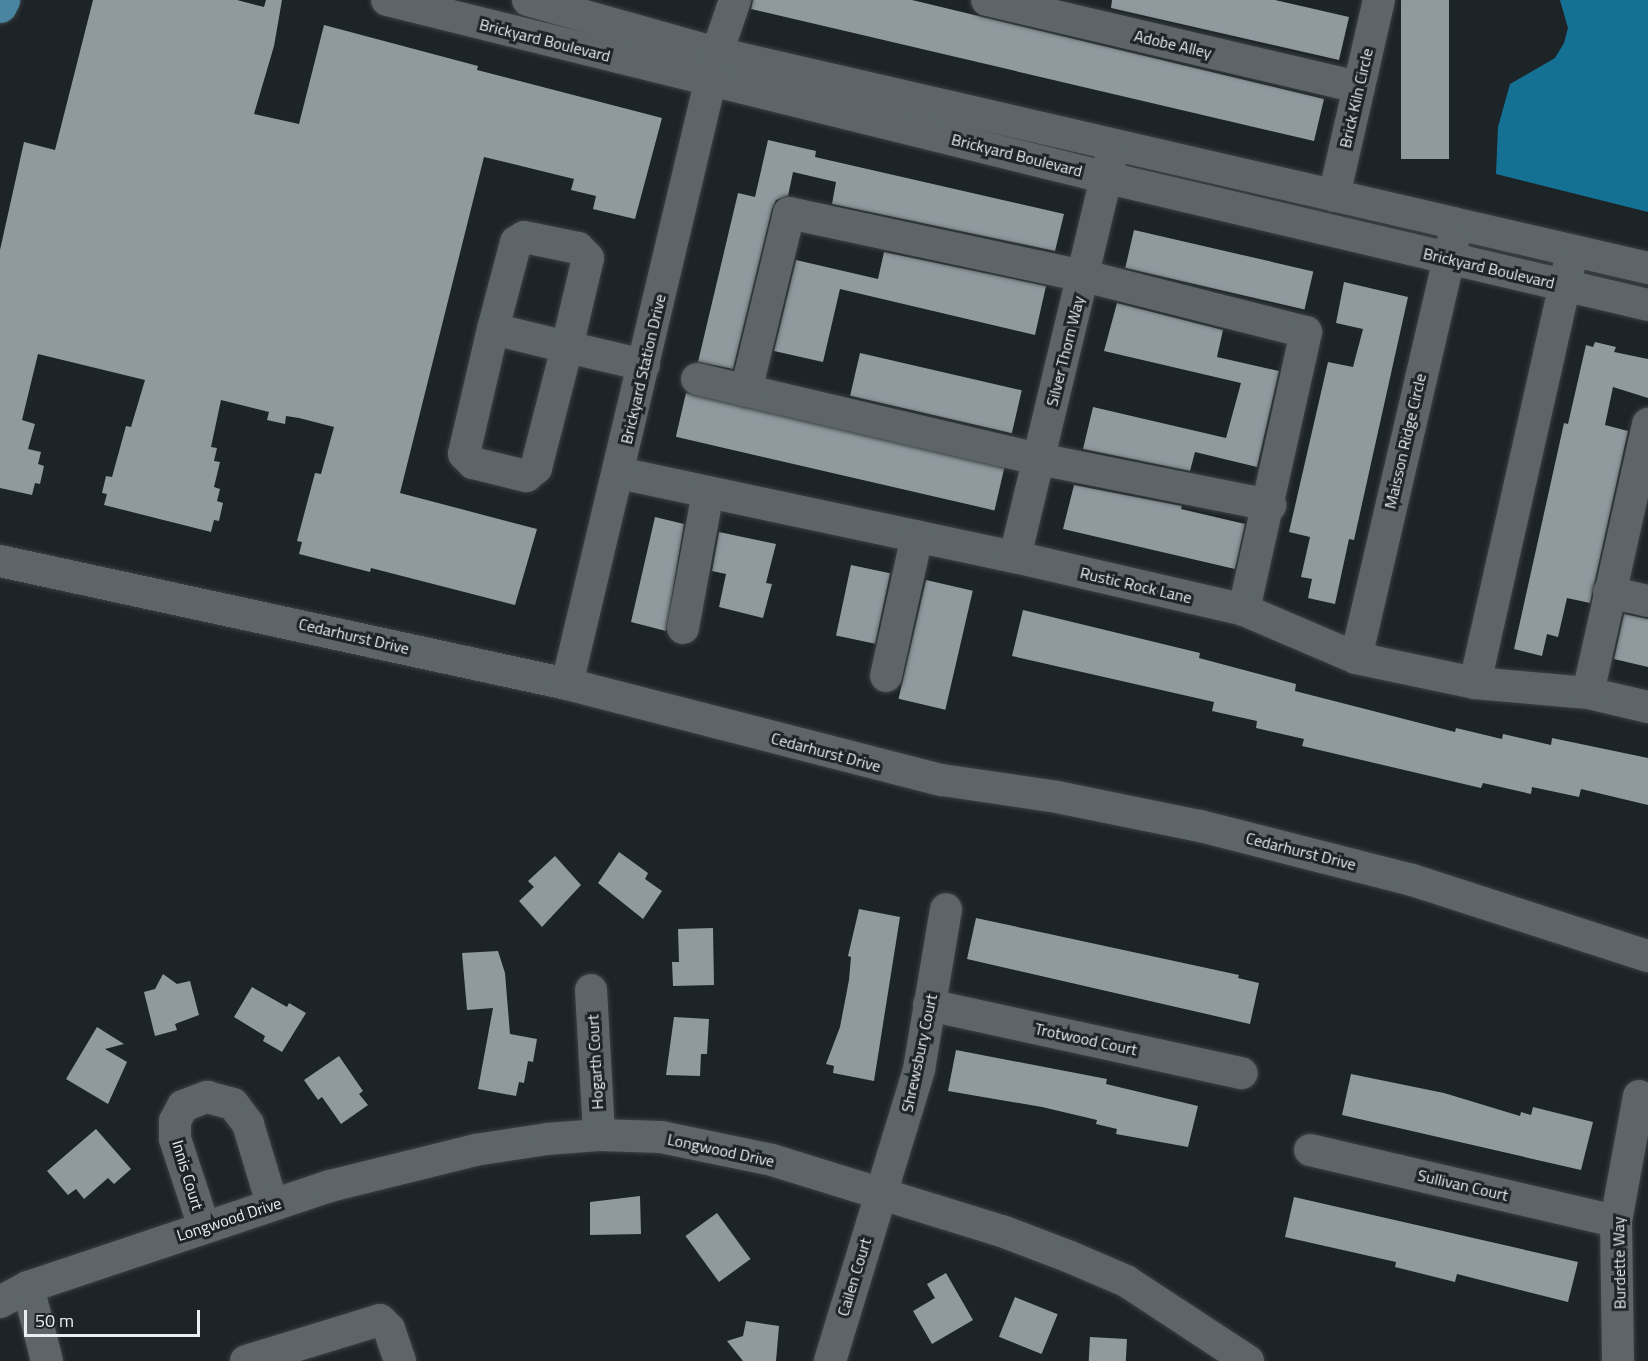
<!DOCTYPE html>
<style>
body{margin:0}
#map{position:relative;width:1648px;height:1361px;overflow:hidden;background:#1d2428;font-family:"Titillium Web",sans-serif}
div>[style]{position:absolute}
.water>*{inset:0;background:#147194}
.building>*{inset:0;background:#90999e;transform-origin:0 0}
.roads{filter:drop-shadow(0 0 2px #393f42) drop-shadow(0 0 2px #393f42)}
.minor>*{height:32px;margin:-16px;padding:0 16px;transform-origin:16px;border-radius:16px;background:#5d656a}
.major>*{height:33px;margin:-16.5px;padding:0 16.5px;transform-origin:16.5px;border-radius:16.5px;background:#4985a0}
span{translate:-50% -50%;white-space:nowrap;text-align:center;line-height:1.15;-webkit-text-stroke:6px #1d2428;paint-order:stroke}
.street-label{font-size:16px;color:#e9eff1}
.scale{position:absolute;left:24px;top:1310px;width:176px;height:27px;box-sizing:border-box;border:3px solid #e9eff1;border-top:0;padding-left:8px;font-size:18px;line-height:21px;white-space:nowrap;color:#e9eff1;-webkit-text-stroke:4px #1d2428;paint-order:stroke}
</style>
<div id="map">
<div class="water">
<div style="clip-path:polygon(1560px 0,1648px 0,1648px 212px,1496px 174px,1498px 127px,1510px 84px,1555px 58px,1564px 43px,1568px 28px)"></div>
</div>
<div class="building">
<div style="clip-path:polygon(93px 0,237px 0,264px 7px,266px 0,282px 0,274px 46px,254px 114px,299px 124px,324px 25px,478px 66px,477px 70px,662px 118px,635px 219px,593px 209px,596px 196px,571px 190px,574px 179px,484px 157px,400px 493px,537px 529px,515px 605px,371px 568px,370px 572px,299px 554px,302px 542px,297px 541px,315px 473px,321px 474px,334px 427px,299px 418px,286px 416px,285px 424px,267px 420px,269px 412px,221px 400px,211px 447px,217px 448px,214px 461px,220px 462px,214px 487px,220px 489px,217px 501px,223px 503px,219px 521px,214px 520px,211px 532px,104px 505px,107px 494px,102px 493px,106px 476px,112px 477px,126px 426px,131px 427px,145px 380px,38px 354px,22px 420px,35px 424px,28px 449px,41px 452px,38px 464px,44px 466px,40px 484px,35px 483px,32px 495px,0 488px,0 250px,24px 142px,55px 150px)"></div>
<div style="clip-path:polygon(753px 0,912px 0,1324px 99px,1314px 141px,751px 9px)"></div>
<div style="clip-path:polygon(1112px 0,1275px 0,1349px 17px,1339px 60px,1111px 8px)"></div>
<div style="left:1401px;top:0;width:48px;height:159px"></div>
<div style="clip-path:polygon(768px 140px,816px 151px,815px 157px,1064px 214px,1055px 251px,832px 204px,836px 182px,793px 172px,788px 196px,776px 200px,772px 209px,733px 369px,698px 362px,738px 193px,755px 197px)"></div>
<div style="left:1134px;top:230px;width:184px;height:39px;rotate:13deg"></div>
<div style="clip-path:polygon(884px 252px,1046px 286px,1035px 335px,840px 289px,823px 362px,774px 351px,796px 260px,878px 279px)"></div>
<div style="clip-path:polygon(1344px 282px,1408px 297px,1354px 540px,1349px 539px,1335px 604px,1308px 598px,1312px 579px,1301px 577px,1310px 537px,1289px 532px,1328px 362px,1353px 367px,1363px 329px,1336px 323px)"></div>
<div style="clip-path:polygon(1117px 303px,1223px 330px,1217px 357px,1279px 371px,1257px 467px,1195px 452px,1190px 471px,1083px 449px,1093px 407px,1226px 438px,1241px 383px,1104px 351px)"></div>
<div style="clip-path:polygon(1595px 342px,1616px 347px,1614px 352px,1648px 359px,1648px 398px,1613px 387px,1605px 425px,1628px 431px,1590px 603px,1567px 598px,1558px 637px,1547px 634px,1542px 656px,1514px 649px,1564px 423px,1568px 424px,1586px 345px,1593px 347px)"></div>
<div style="left:860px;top:353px;width:166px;height:44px;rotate:13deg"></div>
<div style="left:686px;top:393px;width:327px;height:45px;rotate:13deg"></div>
<div style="clip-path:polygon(1074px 485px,1182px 506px,1181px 509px,1245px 524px,1235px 569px,1063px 529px)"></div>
<div style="clip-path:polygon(655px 517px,684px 524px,666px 631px,631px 622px)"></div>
<div style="clip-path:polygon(719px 532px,776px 544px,766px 583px,772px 584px,763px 618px,719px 607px,726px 574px,712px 571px)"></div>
<div style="left:851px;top:565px;width:40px;height:72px;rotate:12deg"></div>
<div style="left:926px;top:580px;width:48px;height:122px;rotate:13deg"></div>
<div style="clip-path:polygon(1023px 610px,1200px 653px,1199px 658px,1296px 684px,1295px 691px,1455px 732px,1456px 728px,1502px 739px,1503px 734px,1551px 745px,1552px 738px,1648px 758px,1648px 805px,1581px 789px,1579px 797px,1532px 787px,1531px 794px,1483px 783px,1481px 788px,1302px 746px,1304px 739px,1256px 728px,1257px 721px,1212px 711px,1214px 702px,1012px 656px)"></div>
<div style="clip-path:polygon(1624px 614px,1648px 619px,1648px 667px,1614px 659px)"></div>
<div style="clip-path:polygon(619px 852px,648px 873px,645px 879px,662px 891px,643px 919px,598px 883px)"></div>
<div style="clip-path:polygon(555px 856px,581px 885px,542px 927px,519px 901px,534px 887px,528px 881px)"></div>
<div style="clip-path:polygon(859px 909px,900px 917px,874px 1081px,833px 1073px,834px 1066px,826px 1064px,840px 1027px,849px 980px,851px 957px,848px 956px)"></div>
<div style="clip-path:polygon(976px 918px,1239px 975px,1238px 978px,1259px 983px,1250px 1024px,967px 959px)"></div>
<div style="clip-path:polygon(713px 928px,714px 985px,673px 986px,672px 962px,679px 962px,678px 929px)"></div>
<div style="clip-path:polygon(498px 951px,505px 973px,510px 1034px,537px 1039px,533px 1062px,528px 1061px,524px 1083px,519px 1082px,516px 1096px,478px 1089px,493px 1008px,467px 1010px,462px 953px)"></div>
<div style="clip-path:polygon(163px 974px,177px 984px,190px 981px,199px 1015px,175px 1024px,177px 1030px,155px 1036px,144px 992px,155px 989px)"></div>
<div style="clip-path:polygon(252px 987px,287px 1007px,289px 1003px,306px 1013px,282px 1052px,263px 1041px,265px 1036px,234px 1017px)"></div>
<div style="clip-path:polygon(674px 1017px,709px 1019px,707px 1054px,701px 1054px,700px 1076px,666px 1075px)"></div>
<div style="clip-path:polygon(97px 1027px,124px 1044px,105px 1049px,127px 1062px,108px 1104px,66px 1079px)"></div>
<div style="clip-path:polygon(956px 1050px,1107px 1079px,1106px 1084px,1198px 1106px,1188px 1147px,1116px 1134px,1117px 1129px,1096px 1124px,1097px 1120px,1042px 1107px,948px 1091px)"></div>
<div style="clip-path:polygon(339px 1056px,363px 1091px,359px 1094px,368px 1105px,341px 1124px,322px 1097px,318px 1100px,304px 1080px)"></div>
<div style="clip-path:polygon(1351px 1074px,1444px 1093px,1520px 1116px,1521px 1112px,1531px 1115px,1533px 1107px,1593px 1122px,1581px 1170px,1342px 1115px)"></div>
<div style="clip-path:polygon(96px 1129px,131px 1169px,114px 1184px,108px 1178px,84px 1199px,76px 1189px,68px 1195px,47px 1171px)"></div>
<div style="clip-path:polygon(640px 1196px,641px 1234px,590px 1235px,590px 1202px)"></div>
<div style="clip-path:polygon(1294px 1197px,1578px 1262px,1568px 1302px,1457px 1274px,1455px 1282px,1395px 1267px,1396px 1262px,1285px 1237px)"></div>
<div style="left:717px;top:1213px;width:57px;height:39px;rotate:54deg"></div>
<div style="clip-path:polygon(946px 1273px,973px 1320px,932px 1344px,913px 1311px,935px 1298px,927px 1284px)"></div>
<div style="left:1015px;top:1297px;width:46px;height:43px;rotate:22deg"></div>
<div style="clip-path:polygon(746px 1321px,779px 1326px,776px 1361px,743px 1361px,727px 1341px,743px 1336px)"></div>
<div style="left:1090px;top:1337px;width:37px;height:24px;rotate:3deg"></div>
</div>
<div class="roads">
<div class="minor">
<div style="left:387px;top:0;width:743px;rotate:13.87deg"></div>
<div style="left:1108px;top:178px;width:555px;rotate:13.23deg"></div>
<div style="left:528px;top:0;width:196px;rotate:15.7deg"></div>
<div style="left:717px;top:53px;width:956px;rotate:13deg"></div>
<div style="left:987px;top:0;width:382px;rotate:13.2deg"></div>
<div style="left:1334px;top:196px;width:201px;rotate:-77.1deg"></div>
<div style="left:493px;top:329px;width:128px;rotate:103.1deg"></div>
<div style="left:464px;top:454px;width:13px;rotate:45deg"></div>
<div style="left:473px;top:463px;width:55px;rotate:13.8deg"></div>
<div style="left:526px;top:476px;width:13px;rotate:-39deg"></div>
<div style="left:536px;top:468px;width:125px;rotate:-75.6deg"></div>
<div style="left:567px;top:347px;width:91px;rotate:-76.7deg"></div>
<div style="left:588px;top:258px;width:14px;rotate:-135deg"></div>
<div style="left:578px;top:248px;width:55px;rotate:-168.5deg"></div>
<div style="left:524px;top:237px;width:9px;rotate:148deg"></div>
<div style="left:516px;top:242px;width:90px;rotate:104.8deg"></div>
<div style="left:493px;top:329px;width:76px;rotate:13.7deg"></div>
<div style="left:567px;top:347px;width:79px;rotate:13.2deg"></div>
<div style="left:697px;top:379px;width:351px;rotate:13.2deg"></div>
<div style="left:1039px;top:459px;width:236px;rotate:11.3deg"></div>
<div style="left:746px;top:391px;width:183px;rotate:-76.4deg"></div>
<div style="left:789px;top:213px;width:302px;rotate:12.1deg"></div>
<div style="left:1084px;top:276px;width:229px;rotate:14.2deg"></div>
<div style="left:1306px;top:332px;width:285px;rotate:102.6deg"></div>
<div style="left:619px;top:473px;width:405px;rotate:12deg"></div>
<div style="left:1015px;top:557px;width:235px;rotate:13deg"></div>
<div style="left:1244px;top:610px;width:122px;rotate:23.2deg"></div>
<div style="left:1356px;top:658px;width:122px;rotate:11.9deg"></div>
<div style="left:1475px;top:683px;width:113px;rotate:5.1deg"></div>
<div style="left:1588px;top:693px;width:62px;rotate:13.1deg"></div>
<div style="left:1015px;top:557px;width:410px;rotate:-76.5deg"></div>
<div style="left:0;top:561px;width:580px;rotate:12.24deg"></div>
<div style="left:567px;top:684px;width:387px;rotate:14.4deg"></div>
<div style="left:942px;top:780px;width:116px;rotate:8.4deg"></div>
<div style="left:1057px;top:797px;width:146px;rotate:11.5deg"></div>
<div style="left:1200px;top:826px;width:219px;rotate:14.3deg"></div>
<div style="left:1412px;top:880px;width:248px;rotate:17.9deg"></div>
<div style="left:1609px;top:592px;width:40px;rotate:13deg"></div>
<div style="left:683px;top:628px;width:138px;rotate:-79.6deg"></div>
<div style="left:1356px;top:658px;width:429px;rotate:-76.9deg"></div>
<div style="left:886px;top:676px;width:143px;rotate:-77.5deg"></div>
<div style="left:1475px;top:683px;width:427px;rotate:-77.3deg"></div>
<div style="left:567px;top:684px;width:649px;rotate:-76.63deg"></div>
<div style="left:717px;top:53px;width:56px;rotate:-71.2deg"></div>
<div style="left:1588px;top:693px;width:276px;rotate:-77.4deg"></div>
<div style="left:591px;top:990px;width:145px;rotate:86.8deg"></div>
<div style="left:929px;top:1005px;width:320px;rotate:12.3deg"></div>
<div style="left:1310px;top:1150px;width:314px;rotate:13.1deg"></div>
<div style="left:204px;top:1227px;width:93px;rotate:-108.2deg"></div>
<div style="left:175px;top:1139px;width:18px;rotate:-90deg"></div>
<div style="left:175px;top:1121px;width:17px;rotate:-62deg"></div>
<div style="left:183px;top:1106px;width:26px;rotate:-21deg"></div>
<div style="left:207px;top:1097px;width:27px;rotate:15deg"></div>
<div style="left:233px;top:1104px;width:25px;rotate:53deg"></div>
<div style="left:248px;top:1124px;width:84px;rotate:73.3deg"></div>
<div style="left:28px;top:1287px;width:76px;rotate:75.6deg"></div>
<div style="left:0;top:1302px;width:32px;rotate:-28deg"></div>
<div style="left:28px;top:1287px;width:318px;rotate:-18.5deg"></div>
<div style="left:330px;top:1186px;width:149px;rotate:-13.9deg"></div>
<div style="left:475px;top:1150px;width:73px;rotate:-8.7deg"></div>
<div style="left:547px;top:1139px;width:52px;rotate:-4.4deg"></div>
<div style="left:599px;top:1135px;width:62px;rotate:1.8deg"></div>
<div style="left:661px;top:1137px;width:113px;rotate:11.7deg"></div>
<div style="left:772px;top:1160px;width:241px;rotate:17.2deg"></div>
<div style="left:1002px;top:1231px;width:73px;rotate:20.9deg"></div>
<div style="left:1070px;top:1257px;width:61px;rotate:23.2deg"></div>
<div style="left:1126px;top:1281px;width:146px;rotate:33.3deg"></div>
<div style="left:246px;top:1361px;width:140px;rotate:-17deg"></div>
<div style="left:380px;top:1320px;width:13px;rotate:45deg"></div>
<div style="left:389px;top:1329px;width:34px;rotate:71deg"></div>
<div style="left:830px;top:1361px;width:305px;rotate:-73deg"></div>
<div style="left:919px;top:1069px;width:162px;rotate:-80.4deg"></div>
<div style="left:1618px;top:1361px;width:140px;rotate:-90.8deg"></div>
<div style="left:1616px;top:1221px;width:127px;rotate:-79.6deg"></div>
</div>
<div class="major">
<div style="left:0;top:6px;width:7px;rotate:-63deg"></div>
</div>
</div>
<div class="street-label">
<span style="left:545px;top:40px;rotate:14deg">Brickyard Boulevard</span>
<span style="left:1173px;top:44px;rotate:13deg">Adobe Alley</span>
<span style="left:1356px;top:98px;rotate:-77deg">Brick Kiln Circle</span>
<span style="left:1017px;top:155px;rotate:14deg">Brickyard Boulevard</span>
<span style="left:1489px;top:268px;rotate:13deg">Brickyard Boulevard</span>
<span style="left:1065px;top:351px;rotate:-76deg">Silver Thorn Way</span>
<span style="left:643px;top:369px;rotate:-77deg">Brickyard Station Drive</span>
<span style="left:1405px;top:441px;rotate:-77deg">Maisson Ridge Circle</span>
<span style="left:1136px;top:585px;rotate:13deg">Rustic Rock Lane</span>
<span style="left:354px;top:636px;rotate:13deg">Cedarhurst Drive</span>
<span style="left:826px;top:752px;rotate:15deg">Cedarhurst Drive</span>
<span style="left:1301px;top:851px;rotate:14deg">Cedarhurst Drive</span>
<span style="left:1086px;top:1039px;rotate:12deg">Trotwood Court</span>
<span style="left:919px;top:1053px;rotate:-78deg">Shrewsbury Court</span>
<span style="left:595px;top:1062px;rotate:-93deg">Hogarth Court</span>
<span style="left:721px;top:1150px;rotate:12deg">Longwood Drive</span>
<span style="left:188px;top:1175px;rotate:73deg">Innis Court</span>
<span style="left:1463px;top:1185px;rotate:13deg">Sullivan Court</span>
<span style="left:229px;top:1219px;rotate:-18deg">Longwood Drive</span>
<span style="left:1619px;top:1263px;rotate:-91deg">Burdette Way</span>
<span style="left:854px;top:1277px;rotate:-73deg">Cailen Court</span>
</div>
<div class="scale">50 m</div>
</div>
